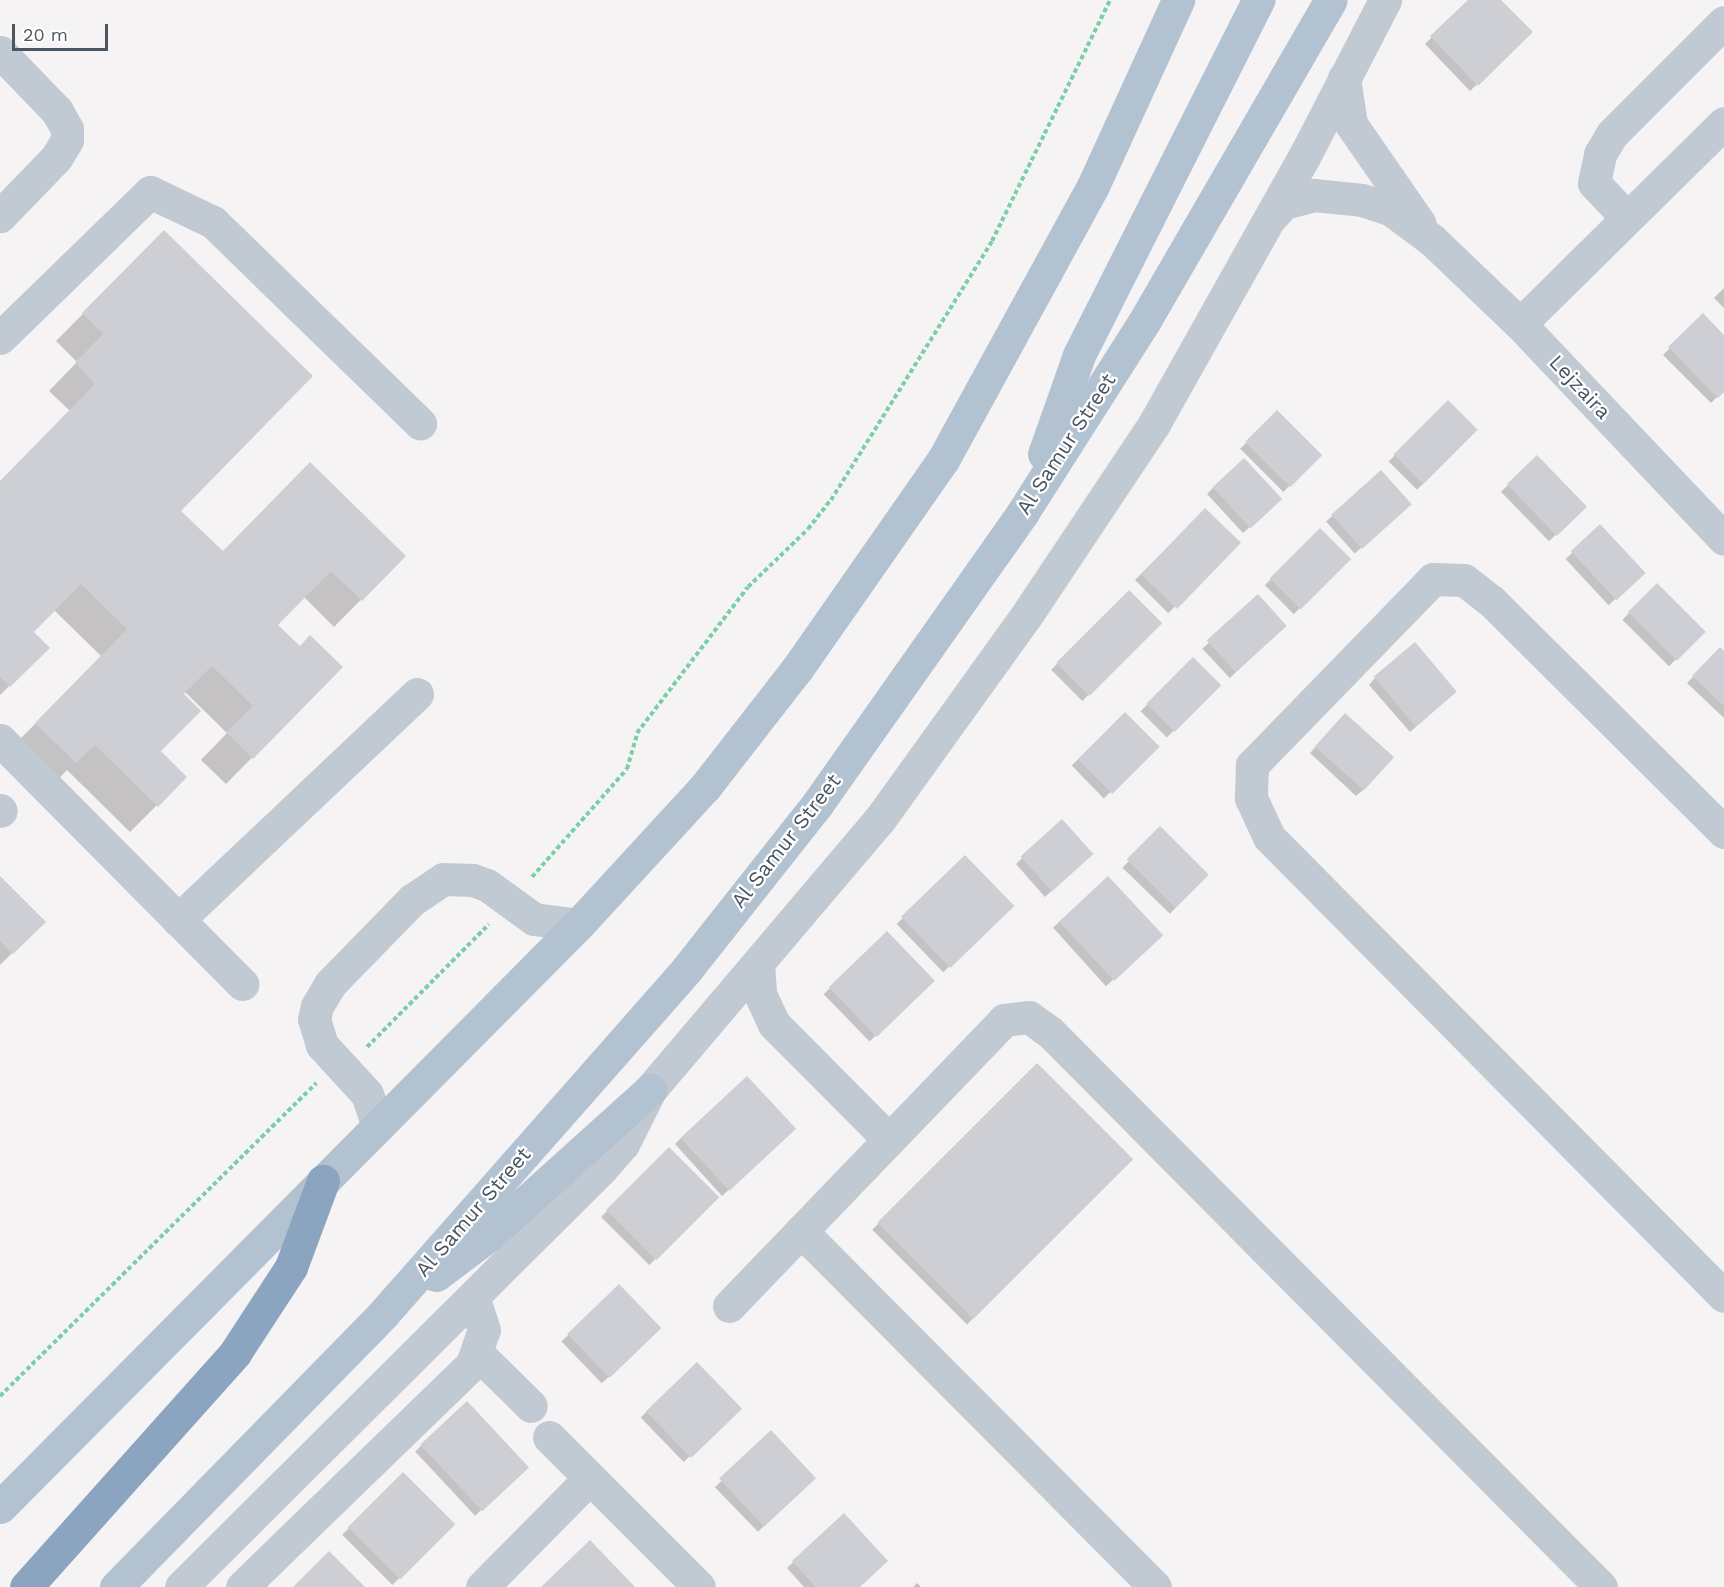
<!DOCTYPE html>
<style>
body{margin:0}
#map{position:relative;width:1724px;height:1587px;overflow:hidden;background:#f5f3f3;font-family:"Work Sans",sans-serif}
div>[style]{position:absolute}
.shadow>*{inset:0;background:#0003;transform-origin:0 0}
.building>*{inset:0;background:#cdcfd5;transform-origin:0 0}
.path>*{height:4px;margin-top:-2px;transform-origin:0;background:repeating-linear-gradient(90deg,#7ad0a6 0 4.5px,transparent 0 7.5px)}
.minor>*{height:33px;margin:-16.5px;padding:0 16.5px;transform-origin:16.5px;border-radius:16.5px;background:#c1cad2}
.major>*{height:33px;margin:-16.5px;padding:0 16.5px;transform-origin:16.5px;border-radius:16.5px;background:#b3c2d1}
.highway>*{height:33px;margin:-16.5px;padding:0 16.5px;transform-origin:16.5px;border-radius:16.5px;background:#8ba5c1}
span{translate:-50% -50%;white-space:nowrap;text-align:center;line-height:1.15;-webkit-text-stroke:4.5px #fff;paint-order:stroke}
.street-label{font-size:21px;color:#4a5661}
.scale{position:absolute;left:12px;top:24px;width:96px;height:27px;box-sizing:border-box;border:3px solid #4a5661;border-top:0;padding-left:8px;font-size:18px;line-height:21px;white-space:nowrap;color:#4a5661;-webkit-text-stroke:4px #fff;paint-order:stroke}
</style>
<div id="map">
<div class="shadow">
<div style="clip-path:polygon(1470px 0,1499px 0,1531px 32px,1470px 91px,1425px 44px)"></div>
<div style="clip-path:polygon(164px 232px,179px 511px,222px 553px,404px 556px,334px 627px,304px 597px,276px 625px,300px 648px,341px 667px,226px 784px,201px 760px,227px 733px,184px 691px,159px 751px,185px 777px,130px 832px,67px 770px,49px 789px,9px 750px,102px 657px,54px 610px,32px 632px,48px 648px,0 695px,0 482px,70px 411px,49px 391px,77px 362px,56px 341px)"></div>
<div style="clip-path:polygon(1724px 288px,1724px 308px,1714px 298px)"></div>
<div style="clip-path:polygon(1703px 315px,1724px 337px,1724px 390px,1711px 403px,1663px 355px)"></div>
<div style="left:1448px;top:402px;width:40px;height:84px;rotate:45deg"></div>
<div style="left:1277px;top:412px;width:61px;height:52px;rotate:45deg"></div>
<div style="left:1537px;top:457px;width:69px;height:50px;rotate:46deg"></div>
<div style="left:1381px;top:472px;width:43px;height:74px;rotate:48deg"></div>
<div style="clip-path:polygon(1213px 488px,1274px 505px,1243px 533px,1207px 494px)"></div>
<div style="left:1205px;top:510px;width:47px;height:99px;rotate:45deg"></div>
<div style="left:1600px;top:527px;width:63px;height:47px;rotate:47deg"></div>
<div style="left:1320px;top:530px;width:41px;height:78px;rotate:45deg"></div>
<div style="left:1657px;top:585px;width:66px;height:49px;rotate:45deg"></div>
<div style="left:1129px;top:592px;width:44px;height:110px;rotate:45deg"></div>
<div style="left:1258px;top:597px;width:40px;height:76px;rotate:47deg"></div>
<div style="clip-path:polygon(1720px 649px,1724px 653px,1724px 718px,1687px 683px)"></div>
<div style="left:1193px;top:659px;width:37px;height:74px;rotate:45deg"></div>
<div style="clip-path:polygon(1375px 678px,1449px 698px,1410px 732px,1369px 685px)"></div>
<div style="left:1125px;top:714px;width:46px;height:74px;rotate:46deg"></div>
<div style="clip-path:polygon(1339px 722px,1363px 790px,1356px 796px,1310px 753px)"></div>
<div style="clip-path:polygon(1062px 821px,1085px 860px,1045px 897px,1016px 864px)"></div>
<div style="left:1160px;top:829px;width:66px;height:54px;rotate:44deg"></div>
<div style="left:965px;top:858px;width:67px;height:95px;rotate:46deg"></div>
<div style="clip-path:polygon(0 878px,44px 922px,0 965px)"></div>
<div style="left:1108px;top:878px;width:79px;height:74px;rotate:48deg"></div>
<div style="left:887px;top:933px;width:66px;height:88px;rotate:46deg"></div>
<div style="left:1037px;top:1065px;width:134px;height:233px;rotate:45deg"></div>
<div style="clip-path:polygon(788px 1135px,722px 1196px,675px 1144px,681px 1138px)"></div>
<div style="left:669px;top:1149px;width:68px;height:96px;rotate:45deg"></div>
<div style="left:619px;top:1286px;width:58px;height:80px;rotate:46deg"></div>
<div style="left:696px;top:1364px;width:62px;height:77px;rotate:46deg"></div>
<div style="left:467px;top:1403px;width:88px;height:71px;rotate:47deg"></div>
<div style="left:771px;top:1433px;width:62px;height:78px;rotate:46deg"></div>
<div style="left:403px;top:1474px;width:71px;height:86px;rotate:45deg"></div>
<div style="clip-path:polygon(844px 1515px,859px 1587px,804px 1587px,787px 1568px)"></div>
<div style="clip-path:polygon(917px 1583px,921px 1587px,913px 1587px)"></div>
</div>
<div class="building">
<div style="clip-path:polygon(1468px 0,1501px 0,1533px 32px,1478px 86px,1430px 36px)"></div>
<div style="clip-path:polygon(164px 230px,313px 376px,181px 511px,223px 551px,310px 462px,406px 556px,362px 601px,331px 571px,278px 625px,300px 646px,310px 635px,343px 667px,253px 759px,226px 732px,253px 706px,212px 666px,184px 694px,201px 711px,161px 751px,187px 777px,158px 807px,95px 745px,76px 763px,35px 723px,127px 629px,81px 584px,34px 632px,50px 648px,10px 687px,0 677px,0 481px,95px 384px,75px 363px,103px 334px,82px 313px)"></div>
<div style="clip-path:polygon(1703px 313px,1724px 335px,1724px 392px,1718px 398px,1668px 347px)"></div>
<div style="left:1448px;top:400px;width:42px;height:77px;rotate:45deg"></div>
<div style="left:1277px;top:410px;width:64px;height:45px;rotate:45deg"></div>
<div style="left:1537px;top:455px;width:72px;height:42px;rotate:46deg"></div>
<div style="left:1244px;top:458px;width:56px;height:43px;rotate:47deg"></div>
<div style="left:1381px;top:470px;width:46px;height:67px;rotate:48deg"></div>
<div style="left:1205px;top:508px;width:50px;height:92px;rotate:44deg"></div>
<div style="left:1600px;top:524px;width:67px;height:40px;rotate:47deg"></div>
<div style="left:1320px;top:528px;width:44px;height:71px;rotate:45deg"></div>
<div style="left:1657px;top:583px;width:69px;height:41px;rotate:45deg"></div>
<div style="left:1129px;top:590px;width:47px;height:103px;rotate:45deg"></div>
<div style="left:1258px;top:594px;width:43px;height:69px;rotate:48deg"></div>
<div style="left:1415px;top:642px;width:65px;height:54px;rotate:50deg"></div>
<div style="clip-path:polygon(1720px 647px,1724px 651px,1724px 706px,1692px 676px)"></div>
<div style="left:1193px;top:657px;width:40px;height:66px;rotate:45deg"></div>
<div style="left:1125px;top:712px;width:49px;height:67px;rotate:45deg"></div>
<div style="left:1345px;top:713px;width:66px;height:45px;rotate:42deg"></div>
<div style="left:1062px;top:819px;width:47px;height:56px;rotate:48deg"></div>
<div style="left:1160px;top:826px;width:69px;height:47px;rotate:45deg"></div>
<div style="left:965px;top:855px;width:71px;height:89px;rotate:46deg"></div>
<div style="clip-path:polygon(0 876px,46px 922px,13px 954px,0 941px)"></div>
<div style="left:1108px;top:876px;width:81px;height:67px;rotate:47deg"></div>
<div style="left:887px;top:931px;width:69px;height:81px;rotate:46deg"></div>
<div style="left:1037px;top:1063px;width:136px;height:226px;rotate:45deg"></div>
<div style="left:747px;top:1076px;width:72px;height:91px;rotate:47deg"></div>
<div style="left:669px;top:1147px;width:71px;height:89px;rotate:45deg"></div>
<div style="left:619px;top:1284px;width:61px;height:72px;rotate:46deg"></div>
<div style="left:697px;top:1362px;width:65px;height:71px;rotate:46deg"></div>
<div style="left:467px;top:1401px;width:91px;height:64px;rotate:47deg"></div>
<div style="left:771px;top:1430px;width:66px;height:71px;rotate:47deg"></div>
<div style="left:403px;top:1472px;width:74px;height:78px;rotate:45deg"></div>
<div style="clip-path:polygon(844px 1513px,888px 1561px,860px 1587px,816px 1587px,792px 1561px)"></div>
<div style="clip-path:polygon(590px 1540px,635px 1587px,541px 1587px)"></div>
<div style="clip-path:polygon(329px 1551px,365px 1587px,293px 1587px)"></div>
</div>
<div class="path">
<div style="left:532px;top:877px;width:144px;rotate:-48.7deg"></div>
<div style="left:627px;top:769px;width:37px;rotate:-74deg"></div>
<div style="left:637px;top:733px;width:183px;rotate:-52.8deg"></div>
<div style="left:748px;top:587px;width:83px;rotate:-44deg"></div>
<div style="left:808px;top:529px;width:37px;rotate:-52deg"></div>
<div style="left:831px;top:500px;width:305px;rotate:-58.1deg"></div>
<div style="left:992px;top:241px;width:268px;rotate:-63.9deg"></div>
<div style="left:367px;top:1047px;width:173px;rotate:-45.2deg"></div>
<div style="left:0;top:1396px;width:445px;rotate:-44.7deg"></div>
</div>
<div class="minor">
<div style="left:0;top:52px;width:82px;rotate:46deg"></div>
<div style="left:57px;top:111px;width:21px;rotate:61deg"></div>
<div style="left:67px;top:129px;width:11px;rotate:90deg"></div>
<div style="left:67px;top:140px;width:21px;rotate:121deg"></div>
<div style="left:56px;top:158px;width:81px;rotate:134deg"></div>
<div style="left:1344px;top:78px;width:47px;rotate:81.3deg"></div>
<div style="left:1351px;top:124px;width:121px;rotate:55.4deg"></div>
<div style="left:1271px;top:217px;width:19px;rotate:-47deg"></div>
<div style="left:1284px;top:203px;width:31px;rotate:-15deg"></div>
<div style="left:1314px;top:195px;width:48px;rotate:5.9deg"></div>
<div style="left:1362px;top:200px;width:29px;rotate:18deg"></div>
<div style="left:1390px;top:209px;width:52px;rotate:36.4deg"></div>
<div style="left:1432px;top:240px;width:122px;rotate:43.7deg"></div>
<div style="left:1520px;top:324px;width:296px;rotate:46.5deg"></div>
<div style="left:1627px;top:218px;width:48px;rotate:-133.3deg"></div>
<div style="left:1594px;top:183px;width:30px;rotate:-78deg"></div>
<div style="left:1600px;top:154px;width:23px;rotate:-59deg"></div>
<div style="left:1612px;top:134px;width:158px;rotate:-45deg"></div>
<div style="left:1520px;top:324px;width:286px;rotate:-44.6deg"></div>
<div style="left:0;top:338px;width:209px;rotate:-44.2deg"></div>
<div style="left:150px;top:192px;width:70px;rotate:25.5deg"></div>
<div style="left:213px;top:222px;width:289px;rotate:44.2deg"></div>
<div style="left:0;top:740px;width:344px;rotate:45.2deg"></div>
<div style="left:0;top:810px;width:1px;rotate:45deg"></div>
<div style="left:1724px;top:832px;width:328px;rotate:-135.2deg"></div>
<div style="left:1491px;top:601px;width:34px;rotate:-142deg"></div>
<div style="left:1464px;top:580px;width:31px;rotate:-178deg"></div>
<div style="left:1433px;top:579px;width:260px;rotate:134.2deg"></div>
<div style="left:1252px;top:765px;width:33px;rotate:92deg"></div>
<div style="left:1251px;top:798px;width:43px;rotate:65.2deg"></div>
<div style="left:1269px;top:837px;width:646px;rotate:45.25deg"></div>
<div style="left:178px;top:920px;width:329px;rotate:-43.4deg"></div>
<div style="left:758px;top:963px;width:31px;rotate:86deg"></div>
<div style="left:760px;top:994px;width:33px;rotate:65deg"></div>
<div style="left:774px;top:1024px;width:163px;rotate:45.2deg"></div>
<div style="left:378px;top:1126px;width:34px;rotate:-109deg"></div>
<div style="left:367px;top:1094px;width:67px;rotate:-132.6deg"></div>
<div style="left:322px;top:1045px;width:27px;rotate:-107deg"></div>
<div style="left:314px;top:1019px;width:13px;rotate:-77deg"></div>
<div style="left:317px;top:1006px;width:26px;rotate:-59deg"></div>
<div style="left:330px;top:984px;width:117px;rotate:-45.7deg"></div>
<div style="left:412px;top:900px;width:37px;rotate:-34deg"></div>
<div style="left:443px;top:879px;width:30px;rotate:2deg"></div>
<div style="left:473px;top:880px;width:15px;rotate:20deg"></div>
<div style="left:487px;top:885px;width:58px;rotate:35.9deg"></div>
<div style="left:534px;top:919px;width:44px;rotate:7.8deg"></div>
<div style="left:801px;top:1231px;width:502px;rotate:45.16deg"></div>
<div style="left:729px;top:1306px;width:397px;rotate:-46.1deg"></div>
<div style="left:1004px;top:1020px;width:25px;rotate:-7deg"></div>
<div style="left:1029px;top:1017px;width:26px;rotate:36deg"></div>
<div style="left:1050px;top:1032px;width:782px;rotate:45.21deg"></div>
<div style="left:478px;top:1354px;width:74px;rotate:44.5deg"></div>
<div style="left:549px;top:1437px;width:212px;rotate:45deg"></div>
<div style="left:181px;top:1587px;width:594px;rotate:-44.86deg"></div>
<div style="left:602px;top:1168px;width:32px;rotate:-49deg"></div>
<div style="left:623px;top:1144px;width:60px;rotate:-63.4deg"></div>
<div style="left:650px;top:1090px;width:355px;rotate:-49.7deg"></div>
<div style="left:880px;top:819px;width:257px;rotate:-54.3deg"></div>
<div style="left:1030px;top:610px;width:224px;rotate:-56.3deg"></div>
<div style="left:1154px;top:424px;width:304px;rotate:-60.7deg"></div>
<div style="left:1303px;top:159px;width:179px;rotate:-62.7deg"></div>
<div style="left:242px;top:1587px;width:320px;rotate:-44.1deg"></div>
<div style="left:472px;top:1364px;width:36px;rotate:-71deg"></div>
<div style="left:484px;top:1330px;width:35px;rotate:-108deg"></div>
<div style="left:482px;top:1587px;width:153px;rotate:-45.3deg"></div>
</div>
<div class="major">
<div style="left:1044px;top:454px;width:105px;rotate:-70.5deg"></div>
<div style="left:1079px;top:355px;width:398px;rotate:-63.2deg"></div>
<div style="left:436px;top:1275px;width:66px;rotate:-37deg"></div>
<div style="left:489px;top:1235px;width:217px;rotate:-42deg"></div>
<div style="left:0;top:1507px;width:820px;rotate:-45.2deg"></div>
<div style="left:578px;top:925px;width:188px;rotate:-47.4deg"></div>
<div style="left:705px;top:787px;width:150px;rotate:-52.1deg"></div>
<div style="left:797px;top:669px;width:255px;rotate:-55.1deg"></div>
<div style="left:943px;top:460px;width:312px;rotate:-61.3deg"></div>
<div style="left:1093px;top:186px;width:205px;rotate:-65.4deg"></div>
<div style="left:116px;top:1587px;width:383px;rotate:-45.6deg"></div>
<div style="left:384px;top:1313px;width:458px;rotate:-48.6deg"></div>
<div style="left:687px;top:969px;width:211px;rotate:-51.7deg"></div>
<div style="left:818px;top:803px;width:356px;rotate:-54.8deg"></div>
<div style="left:1023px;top:512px;width:225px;rotate:-57.5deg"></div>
<div style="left:1144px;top:322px;width:372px;rotate:-59.9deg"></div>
</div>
<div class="highway">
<div style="left:26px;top:1587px;width:314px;rotate:-48.2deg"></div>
<div style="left:235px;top:1353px;width:103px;rotate:-56.9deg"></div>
<div style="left:291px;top:1267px;width:92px;rotate:-69.6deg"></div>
</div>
<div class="street-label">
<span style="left:1580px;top:387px;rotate:47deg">Lejzaira</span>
<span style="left:1066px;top:444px;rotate:-57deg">Al Samur Street</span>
<span style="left:786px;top:841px;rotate:-52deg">Al Samur Street</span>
<span style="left:473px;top:1212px;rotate:-49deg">Al Samur Street</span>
</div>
<div class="scale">20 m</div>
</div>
